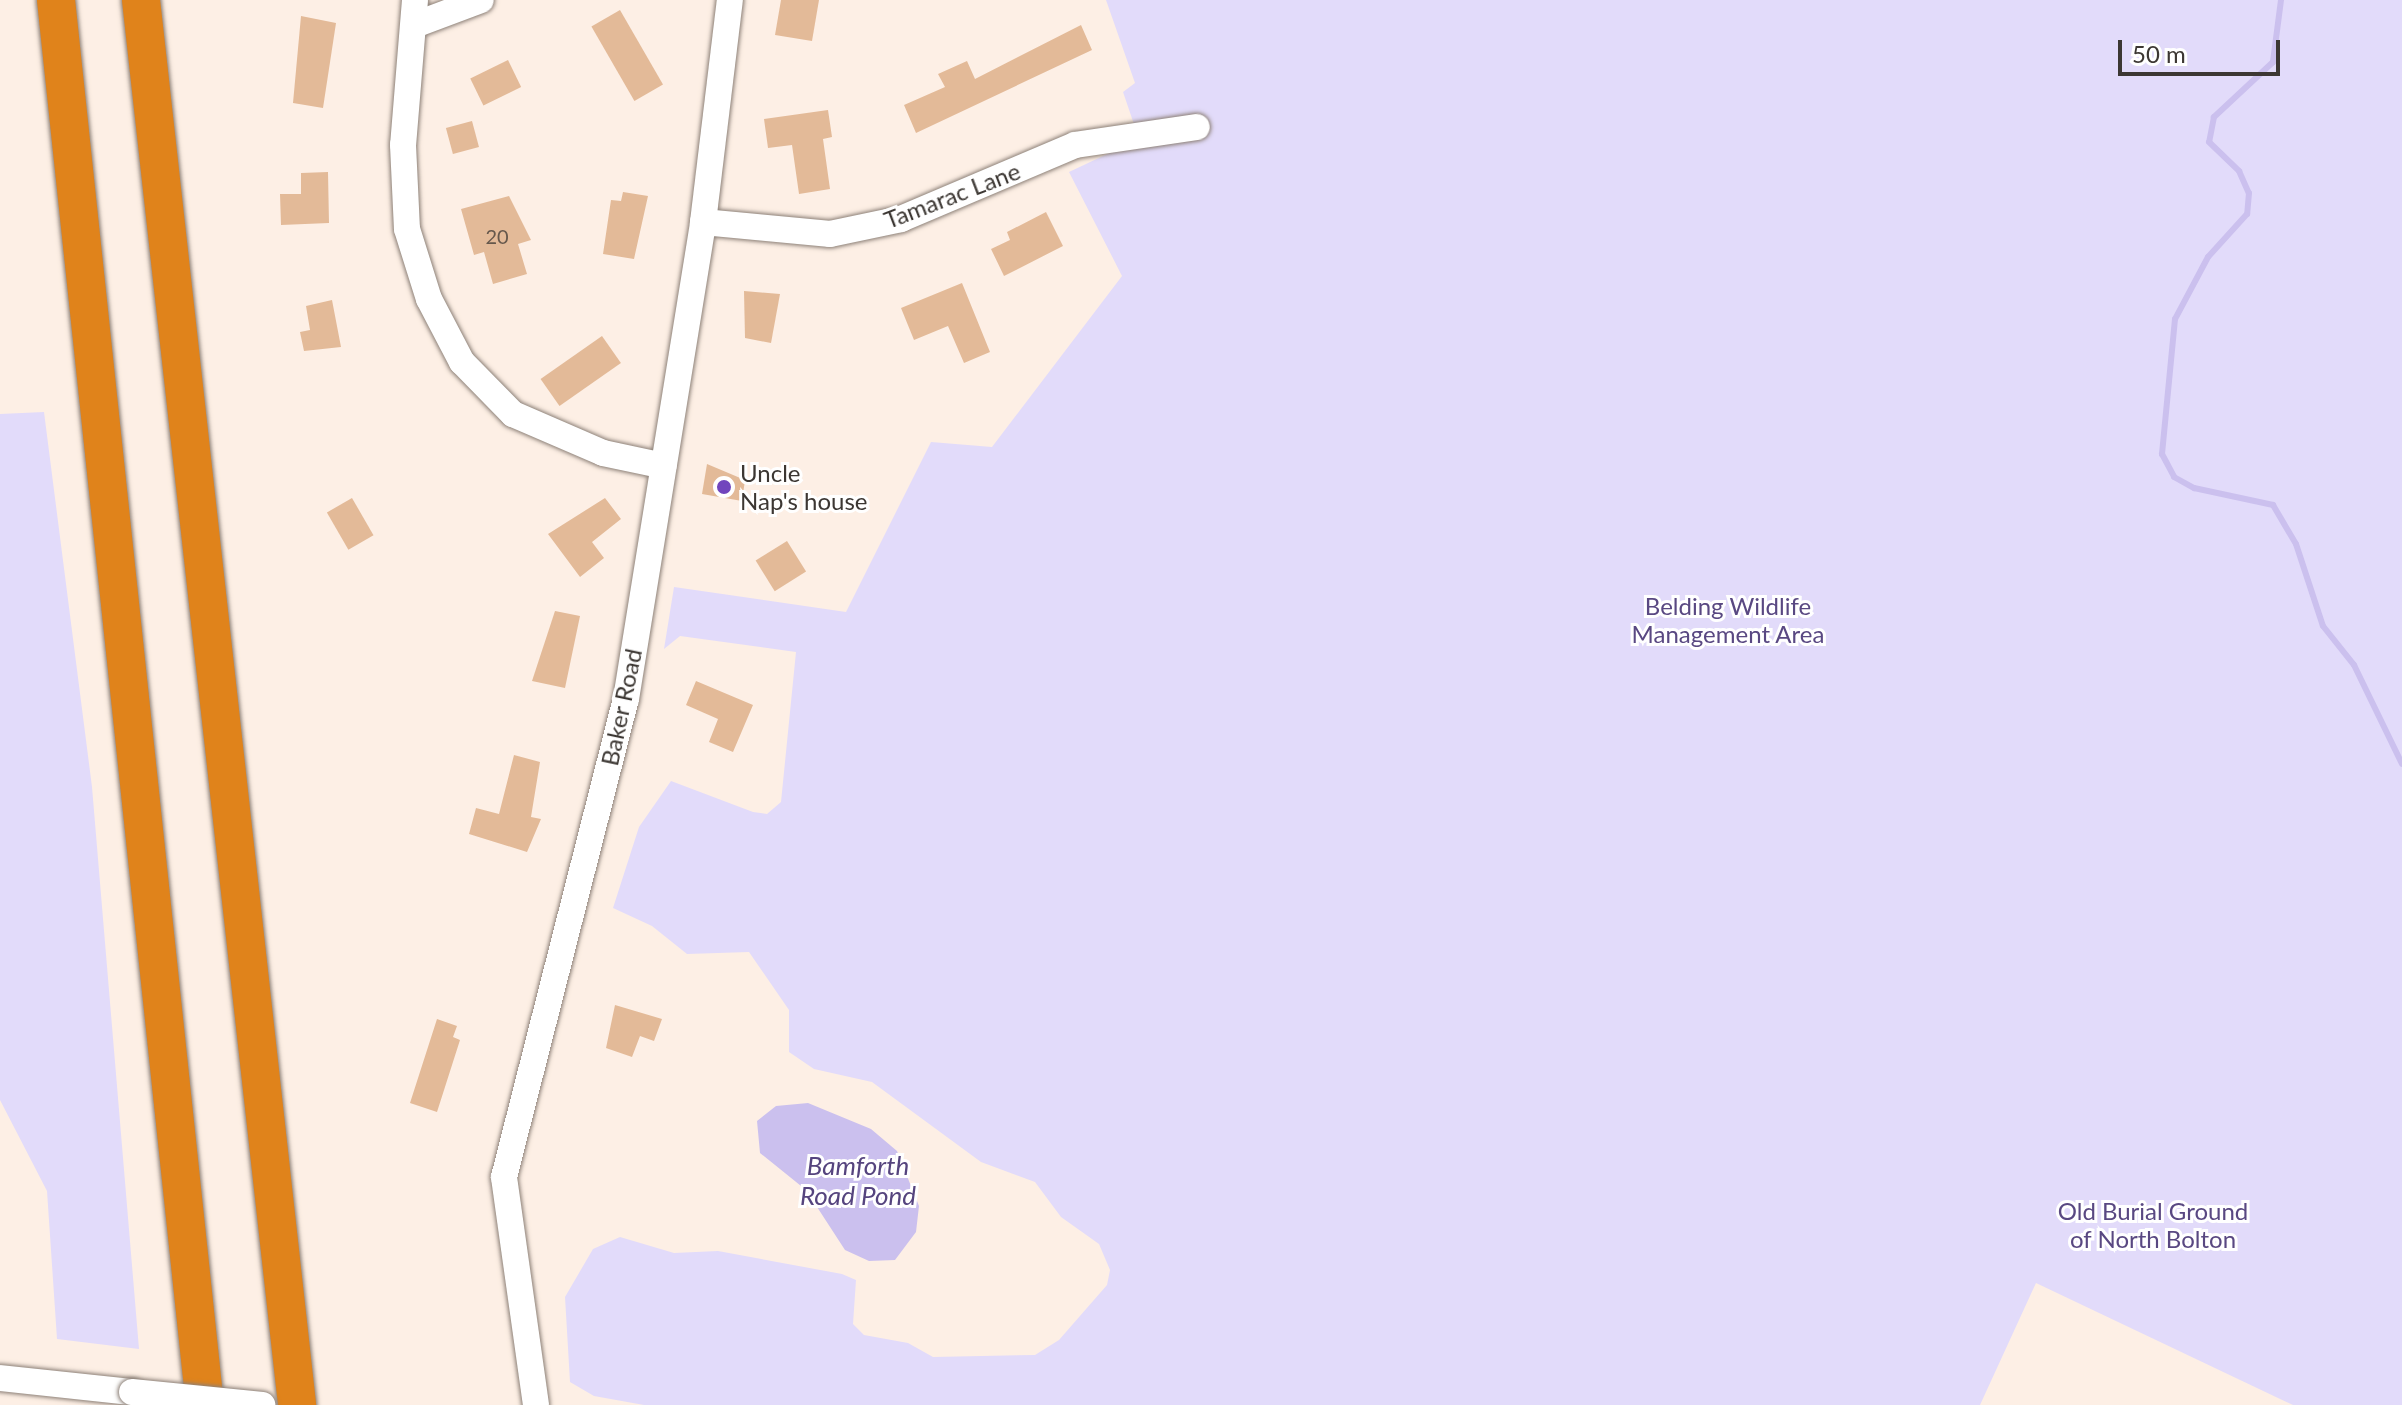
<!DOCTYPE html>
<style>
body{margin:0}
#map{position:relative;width:2402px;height:1405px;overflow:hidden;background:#fdefe5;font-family:Lato,sans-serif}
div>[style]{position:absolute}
.green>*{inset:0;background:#e2dbfa}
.water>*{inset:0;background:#cbc0ee}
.stream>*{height:6px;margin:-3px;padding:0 3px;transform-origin:3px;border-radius:3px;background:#cbc0ee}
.building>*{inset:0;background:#e3ba98;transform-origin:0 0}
.roads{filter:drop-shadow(0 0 2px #8d8178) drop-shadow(0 0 2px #8d8178)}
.minor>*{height:26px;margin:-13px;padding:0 13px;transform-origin:13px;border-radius:13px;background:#fff}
.highway>*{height:38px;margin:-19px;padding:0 19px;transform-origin:19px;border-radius:19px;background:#e0831b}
.bridges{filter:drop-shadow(0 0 2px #8d8178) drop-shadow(0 0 2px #8d8178)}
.minor-bridge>*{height:26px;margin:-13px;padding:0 13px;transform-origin:13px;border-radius:13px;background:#fff}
.dots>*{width:22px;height:22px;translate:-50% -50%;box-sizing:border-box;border:4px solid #fff;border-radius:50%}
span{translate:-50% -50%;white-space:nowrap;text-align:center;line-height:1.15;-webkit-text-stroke:6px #fff;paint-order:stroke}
.number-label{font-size:20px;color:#66584c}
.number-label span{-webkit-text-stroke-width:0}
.street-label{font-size:24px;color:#3c3733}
.poi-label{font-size:24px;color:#3c3733}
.left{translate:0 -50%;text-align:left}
.park-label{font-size:24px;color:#594882}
.water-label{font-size:26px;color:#55447e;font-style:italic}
.scale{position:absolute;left:2118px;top:40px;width:162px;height:36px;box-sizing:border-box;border:4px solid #3c3733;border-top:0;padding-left:10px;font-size:24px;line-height:28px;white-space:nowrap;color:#3c3733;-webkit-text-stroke:6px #fff;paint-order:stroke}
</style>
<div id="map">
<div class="green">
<div style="clip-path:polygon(1106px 0,2402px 0,2402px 1405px,2293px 1405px,2036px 1283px,1980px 1405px,644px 1405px,594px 1396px,570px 1382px,565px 1297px,593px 1249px,620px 1237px,674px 1253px,718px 1251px,842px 1274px,856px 1280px,853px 1324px,864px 1335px,908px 1343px,933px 1357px,1035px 1355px,1059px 1340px,1107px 1285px,1110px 1270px,1099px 1244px,1061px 1217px,1035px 1182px,981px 1162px,872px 1082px,814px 1069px,789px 1052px,789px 1010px,749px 952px,687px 954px,652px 926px,613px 908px,639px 827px,671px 781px,753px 812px,767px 814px,781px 802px,796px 652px,680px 636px,664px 649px,674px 587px,846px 612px,931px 442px,992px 447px,1122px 276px,1069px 172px,1139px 139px,1123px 92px,1135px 83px)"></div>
<div style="clip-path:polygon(44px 412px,92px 787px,139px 1349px,57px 1339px,47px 1191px,0 1100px,0 414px)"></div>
</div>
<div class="water">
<div style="clip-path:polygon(808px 1103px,871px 1129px,897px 1151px,919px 1206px,916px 1232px,895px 1260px,869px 1261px,845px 1250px,806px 1190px,760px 1153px,757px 1121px,776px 1106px)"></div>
</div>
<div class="stream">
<div style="left:2281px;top:0;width:63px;rotate:97.4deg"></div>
<div style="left:2273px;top:62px;width:81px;rotate:137deg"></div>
<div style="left:2214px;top:117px;width:25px;rotate:101deg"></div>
<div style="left:2209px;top:142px;width:42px;rotate:44deg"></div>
<div style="left:2239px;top:171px;width:24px;rotate:66deg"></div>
<div style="left:2249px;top:193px;width:21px;rotate:95deg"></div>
<div style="left:2247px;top:214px;width:58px;rotate:132.2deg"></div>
<div style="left:2208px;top:257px;width:70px;rotate:118deg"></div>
<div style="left:2175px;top:319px;width:136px;rotate:95.5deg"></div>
<div style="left:2162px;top:454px;width:26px;rotate:62deg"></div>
<div style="left:2174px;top:477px;width:23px;rotate:29deg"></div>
<div style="left:2194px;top:488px;width:81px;rotate:12.1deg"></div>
<div style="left:2273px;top:505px;width:45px;rotate:59.5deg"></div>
<div style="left:2296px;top:544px;width:86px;rotate:71.8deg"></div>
<div style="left:2323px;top:626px;width:50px;rotate:51.5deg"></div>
<div style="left:2354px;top:665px;width:110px;rotate:64.1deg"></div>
</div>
<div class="building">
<div style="clip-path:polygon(781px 0,819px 0,812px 41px,775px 35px)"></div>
<div style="left:620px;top:10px;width:86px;height:33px;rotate:60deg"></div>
<div style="clip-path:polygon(301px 16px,336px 23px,323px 108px,293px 103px)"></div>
<div style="clip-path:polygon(1081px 25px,1092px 50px,916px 133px,904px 105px,945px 87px,938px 74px,967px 61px,975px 79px)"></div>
<div style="left:508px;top:60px;width:30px;height:42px;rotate:64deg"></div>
<div style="clip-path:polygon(828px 110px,832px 137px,823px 139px,830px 189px,799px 194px,792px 145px,768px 148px,764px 119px)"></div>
<div style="left:472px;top:121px;width:27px;height:27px;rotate:75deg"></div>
<div style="clip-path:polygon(328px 172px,329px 223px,281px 225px,280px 194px,301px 194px,301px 173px)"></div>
<div style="clip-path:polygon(623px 192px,648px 196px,634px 259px,603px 254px,611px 200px,621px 201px)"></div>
<div style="clip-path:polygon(509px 196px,531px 240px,518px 244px,527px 274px,493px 284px,484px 252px,474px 255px,461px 209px)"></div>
<div style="clip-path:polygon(1046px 212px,1063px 246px,1004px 276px,991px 249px,1010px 240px,1007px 232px)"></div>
<div style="clip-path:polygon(962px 283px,990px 352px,964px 363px,948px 326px,914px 340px,901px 308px)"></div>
<div style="clip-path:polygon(744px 291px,780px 294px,771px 343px,745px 338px)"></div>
<div style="clip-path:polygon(332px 300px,341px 347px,304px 351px,300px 332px,310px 330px,306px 306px)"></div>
<div style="left:602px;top:336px;width:33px;height:75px;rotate:55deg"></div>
<div style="clip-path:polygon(707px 464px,745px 480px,742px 501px,702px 494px)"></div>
<div style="left:352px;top:498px;width:43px;height:29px;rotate:60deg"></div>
<div style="clip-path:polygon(605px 498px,621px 519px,592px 542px,604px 558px,580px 577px,548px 534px)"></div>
<div style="left:787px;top:541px;width:36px;height:37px;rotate:58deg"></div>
<div style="clip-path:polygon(555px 611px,580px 616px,565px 688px,532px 681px)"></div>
<div style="clip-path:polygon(696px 681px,753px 705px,733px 752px,709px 742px,718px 719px,686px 705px)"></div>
<div style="clip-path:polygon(514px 755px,540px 762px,531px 817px,541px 819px,527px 852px,469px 834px,476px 808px,499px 814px)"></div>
<div style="clip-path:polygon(615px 1005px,662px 1019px,654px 1041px,640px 1036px,632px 1057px,606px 1048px)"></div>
<div style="clip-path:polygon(437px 1019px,457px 1026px,453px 1037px,460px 1040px,437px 1112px,410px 1103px)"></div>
</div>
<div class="roads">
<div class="minor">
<div style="left:415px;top:0;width:145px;rotate:94.7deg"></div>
<div style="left:403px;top:145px;width:84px;rotate:87.3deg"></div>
<div style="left:407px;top:229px;width:73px;rotate:72.6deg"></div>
<div style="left:429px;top:299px;width:71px;rotate:62.4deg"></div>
<div style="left:462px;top:362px;width:73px;rotate:45.6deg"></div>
<div style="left:513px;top:414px;width:98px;rotate:23.4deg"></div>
<div style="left:603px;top:453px;width:62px;rotate:12deg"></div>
<div style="left:417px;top:24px;width:68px;rotate:-20.6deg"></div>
<div style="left:703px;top:222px;width:128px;rotate:5.4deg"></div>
<div style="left:830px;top:234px;width:73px;rotate:-11.9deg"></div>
<div style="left:901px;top:219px;width:189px;rotate:-23deg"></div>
<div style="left:1075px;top:145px;width:123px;rotate:-8.4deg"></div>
<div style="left:0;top:1378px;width:133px;rotate:6.1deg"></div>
<div style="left:536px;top:1405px;width:230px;rotate:-98deg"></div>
<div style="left:504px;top:1177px;width:493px;rotate:-75.7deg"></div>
<div style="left:626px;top:699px;width:483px;rotate:-80.8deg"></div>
<div style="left:703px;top:222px;width:224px;rotate:-83.1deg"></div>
</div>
<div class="highway">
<div style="left:56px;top:0;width:1413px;rotate:83.95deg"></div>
<div style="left:141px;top:0;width:1414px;rotate:83.66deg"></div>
</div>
</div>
<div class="bridges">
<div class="minor-bridge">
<div style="left:132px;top:1392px;width:131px;rotate:5.7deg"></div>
</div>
</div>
<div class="dots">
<div style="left:724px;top:487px;background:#7145bd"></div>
</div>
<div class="number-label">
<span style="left:497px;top:236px">20</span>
</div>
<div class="street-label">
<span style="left:952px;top:195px;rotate:-21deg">Tamarac Lane</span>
<span style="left:621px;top:707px;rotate:-78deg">Baker Road</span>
</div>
<div class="poi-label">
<span class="left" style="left:740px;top:487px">Uncle<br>Nap's house</span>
</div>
<div class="park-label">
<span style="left:1728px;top:620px">Belding Wildlife<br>Management Area</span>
<span style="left:2153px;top:1225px">Old Burial Ground<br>of North Bolton</span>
</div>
<div class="water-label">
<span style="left:858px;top:1181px">Bamforth<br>Road Pond</span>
</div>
<div class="scale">50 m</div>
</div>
